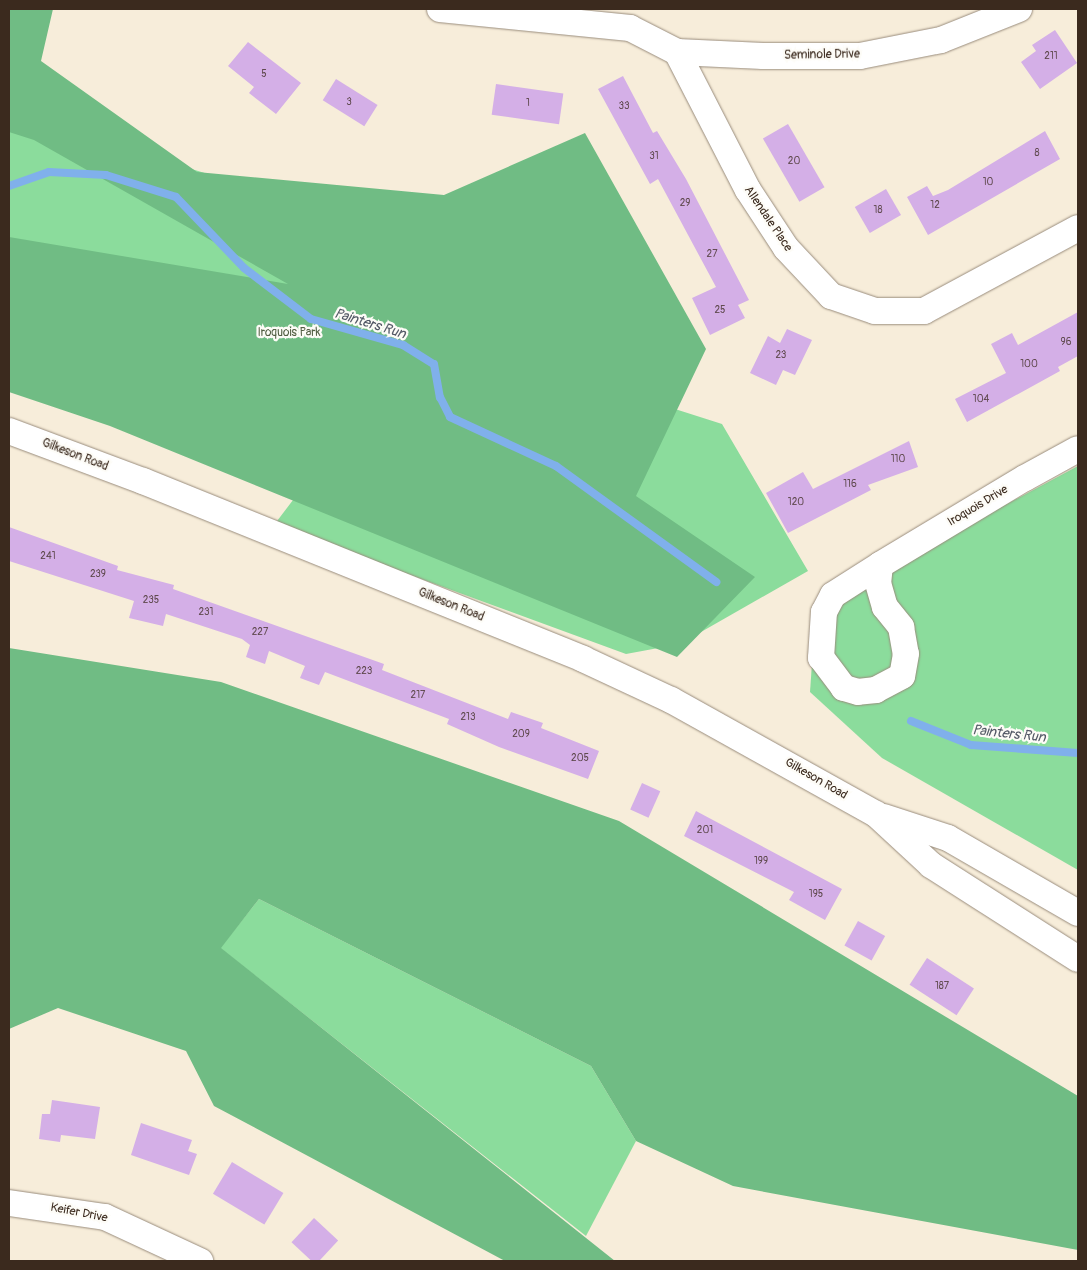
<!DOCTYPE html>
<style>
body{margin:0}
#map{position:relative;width:1087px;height:1270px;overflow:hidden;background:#f7edda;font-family:Pangolin,sans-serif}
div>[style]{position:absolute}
.green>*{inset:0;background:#8bdc9c}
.forest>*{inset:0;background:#70bc84}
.stream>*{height:8px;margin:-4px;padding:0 4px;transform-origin:4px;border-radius:4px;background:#80b0eb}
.building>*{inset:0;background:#d4afe7;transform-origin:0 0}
.roads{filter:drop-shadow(0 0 1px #998c7c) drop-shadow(0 0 1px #998c7c)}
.minor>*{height:26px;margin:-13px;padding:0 13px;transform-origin:13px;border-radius:13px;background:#fff}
span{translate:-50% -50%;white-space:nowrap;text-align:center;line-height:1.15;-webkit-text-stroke:4.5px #fdfcf7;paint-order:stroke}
.number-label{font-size:10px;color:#614b50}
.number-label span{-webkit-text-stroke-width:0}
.street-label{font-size:12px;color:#3b2a1e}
.park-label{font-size:12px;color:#535f44}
.water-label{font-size:14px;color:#535966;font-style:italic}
.frame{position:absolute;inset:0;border:10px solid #3b2a1e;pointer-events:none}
</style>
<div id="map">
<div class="green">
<div style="clip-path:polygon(9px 113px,475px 256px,421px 328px,722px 424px,808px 571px,680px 644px,626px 654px,274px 525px,309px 479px,9px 340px)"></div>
<div style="clip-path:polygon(1078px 466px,1078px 870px,882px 758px,810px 692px,816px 606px)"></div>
<div style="clip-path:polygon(259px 899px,591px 1066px,636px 1141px,586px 1236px,220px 948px)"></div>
</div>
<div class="forest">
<div style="clip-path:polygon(9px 9px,53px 9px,41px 61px,197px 172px,444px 195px,585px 133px,706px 349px,636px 496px,755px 577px,677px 657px,110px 426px,9px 392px,9px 237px,288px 284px,34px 140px,9px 132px)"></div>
<div style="clip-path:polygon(9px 648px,221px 682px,619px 821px,1078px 1096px,1078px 1250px,733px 1186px,636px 1141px,591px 1066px,259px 899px,221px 948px,615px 1261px,505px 1261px,214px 1106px,186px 1051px,58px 1008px,9px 1029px)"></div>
</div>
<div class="stream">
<div style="left:9px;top:186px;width:42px;rotate:-19.3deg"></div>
<div style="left:49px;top:172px;width:57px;rotate:3deg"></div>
<div style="left:106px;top:175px;width:73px;rotate:17.4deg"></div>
<div style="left:176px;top:197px;width:98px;rotate:46.2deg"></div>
<div style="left:244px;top:268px;width:84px;rotate:37.3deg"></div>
<div style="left:311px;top:319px;width:96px;rotate:15.8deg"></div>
<div style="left:403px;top:345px;width:36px;rotate:32deg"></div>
<div style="left:434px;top:364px;width:34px;rotate:80deg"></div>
<div style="left:440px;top:397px;width:22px;rotate:63deg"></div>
<div style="left:450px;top:417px;width:117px;rotate:24.8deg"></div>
<div style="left:556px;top:466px;width:198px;rotate:35.9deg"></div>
<div style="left:911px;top:721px;width:65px;rotate:21.8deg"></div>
<div style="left:971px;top:745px;width:107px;rotate:4.3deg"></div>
</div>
<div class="building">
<div style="clip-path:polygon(1055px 30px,1077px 63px,1040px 89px,1021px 62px,1036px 51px,1032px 45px)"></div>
<div style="clip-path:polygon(248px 42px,301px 83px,276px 114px,249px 93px,254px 87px,228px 66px)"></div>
<div style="clip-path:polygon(623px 76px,653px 133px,657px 131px,686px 179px,749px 300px,738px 305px,745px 318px,710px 335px,692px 298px,716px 287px,658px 179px,650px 184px,598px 89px)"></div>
<div style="left:336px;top:79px;width:49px;height:25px;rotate:32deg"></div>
<div style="left:496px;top:84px;width:68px;height:31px;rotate:8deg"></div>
<div style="left:788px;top:124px;width:73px;height:29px;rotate:60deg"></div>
<div style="clip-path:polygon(1045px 131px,1060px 159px,928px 235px,907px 197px,927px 186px,933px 196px,948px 190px)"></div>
<div style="left:886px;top:189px;width:30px;height:36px;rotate:60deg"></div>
<div style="clip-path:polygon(1078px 312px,1078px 356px,1058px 367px,1060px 371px,967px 422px,955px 399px,1006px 373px,991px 344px,1012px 333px,1018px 345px)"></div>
<div style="clip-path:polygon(787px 329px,812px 340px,795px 375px,783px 370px,776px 385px,750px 373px,768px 336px,780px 343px)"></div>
<div style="clip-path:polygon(909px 441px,918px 467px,868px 485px,871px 490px,788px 533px,766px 493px,803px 472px,813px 489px)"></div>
<div style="clip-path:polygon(9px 527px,118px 566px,117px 570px,174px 585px,173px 589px,384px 664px,382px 670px,508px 719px,511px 712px,543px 723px,541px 728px,599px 751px,588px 779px,499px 747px,447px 724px,449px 719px,325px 672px,319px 685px,300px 678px,305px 666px,269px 651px,265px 664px,246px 657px,250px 645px,242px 639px,166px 614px,163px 626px,129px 618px,134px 601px,9px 561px)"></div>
<div style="left:642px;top:783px;width:20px;height:29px;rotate:24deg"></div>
<div style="clip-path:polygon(696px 811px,842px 889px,825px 920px,789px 900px,794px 892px,684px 836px)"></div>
<div style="left:858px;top:921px;width:31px;height:28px;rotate:29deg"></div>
<div style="left:927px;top:958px;width:56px;height:32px;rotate:33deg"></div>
<div style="clip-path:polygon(52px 1100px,100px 1107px,95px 1139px,61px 1135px,60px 1142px,39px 1139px,42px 1114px,50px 1114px)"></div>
<div style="clip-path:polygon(141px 1123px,192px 1140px,188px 1151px,197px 1154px,189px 1175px,131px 1155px)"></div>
<div style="left:232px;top:1162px;width:60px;height:37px;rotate:31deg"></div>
<div style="left:314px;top:1218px;width:33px;height:33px;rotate:43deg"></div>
</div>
<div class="roads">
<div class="minor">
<div style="left:440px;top:9px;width:191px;rotate:5.7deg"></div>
<div style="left:630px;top:28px;width:53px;rotate:27.1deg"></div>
<div style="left:677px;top:52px;width:86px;rotate:2.7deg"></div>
<div style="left:763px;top:56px;width:97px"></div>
<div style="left:860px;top:56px;width:83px;rotate:-11.2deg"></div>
<div style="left:941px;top:40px;width:84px;rotate:-21.7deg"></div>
<div style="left:677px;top:52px;width:155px;rotate:62.8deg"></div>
<div style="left:748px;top:190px;width:69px;rotate:56.8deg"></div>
<div style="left:786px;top:248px;width:66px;rotate:46.8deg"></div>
<div style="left:831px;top:296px;width:46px;rotate:18.8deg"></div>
<div style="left:875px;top:311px;width:49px"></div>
<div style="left:924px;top:311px;width:175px;rotate:-28.3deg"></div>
<div style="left:9px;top:431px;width:143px;rotate:20.5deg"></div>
<div style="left:143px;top:481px;width:475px;rotate:22deg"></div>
<div style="left:583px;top:659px;width:97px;rotate:25deg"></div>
<div style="left:671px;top:700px;width:235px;rotate:29.1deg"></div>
<div style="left:876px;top:814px;width:75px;rotate:42.8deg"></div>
<div style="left:931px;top:865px;width:174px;rotate:32.6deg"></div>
<div style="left:880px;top:565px;width:18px;rotate:96deg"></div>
<div style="left:878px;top:583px;width:25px;rotate:74deg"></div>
<div style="left:885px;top:607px;width:26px;rotate:51deg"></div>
<div style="left:901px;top:627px;width:27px;rotate:80deg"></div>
<div style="left:906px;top:654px;width:22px;rotate:100deg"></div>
<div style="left:902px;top:676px;width:30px;rotate:152deg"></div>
<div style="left:876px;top:690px;width:18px;rotate:174deg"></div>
<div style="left:858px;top:692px;width:15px;rotate:-164deg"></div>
<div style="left:844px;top:688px;width:38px;rotate:-127deg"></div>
<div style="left:821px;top:658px;width:46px;rotate:-86.3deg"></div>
<div style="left:824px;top:612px;width:19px;rotate:-62deg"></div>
<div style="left:833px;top:595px;width:56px;rotate:-32.6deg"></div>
<div style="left:880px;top:565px;width:169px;rotate:-31deg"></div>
<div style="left:1025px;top:478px;width:60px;rotate:-28.7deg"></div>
<div style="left:884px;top:817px;width:67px;rotate:18.2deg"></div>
<div style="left:948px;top:838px;width:150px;rotate:30deg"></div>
<div style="left:9px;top:1203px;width:97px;rotate:8.3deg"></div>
<div style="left:105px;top:1217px;width:105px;rotate:24.9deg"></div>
</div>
</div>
<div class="number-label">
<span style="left:1051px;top:57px">211</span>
<span style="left:264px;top:75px">5</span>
<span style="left:349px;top:103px">3</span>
<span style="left:528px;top:104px">1</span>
<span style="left:624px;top:107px">33</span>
<span style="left:1037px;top:154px">8</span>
<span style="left:654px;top:157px">31</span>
<span style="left:794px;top:162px">20</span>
<span style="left:988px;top:183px">10</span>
<span style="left:685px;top:204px">29</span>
<span style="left:935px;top:206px">12</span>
<span style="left:878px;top:211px">18</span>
<span style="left:712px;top:255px">27</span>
<span style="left:720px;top:311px">25</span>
<span style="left:1066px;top:343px">96</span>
<span style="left:781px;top:356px">23</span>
<span style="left:1029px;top:365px">100</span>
<span style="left:981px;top:400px">104</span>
<span style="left:898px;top:460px">110</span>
<span style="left:850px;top:485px">116</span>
<span style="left:796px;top:503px">120</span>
<span style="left:48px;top:557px">241</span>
<span style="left:98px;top:575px">239</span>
<span style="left:151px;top:601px">235</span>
<span style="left:206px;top:613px">231</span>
<span style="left:260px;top:633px">227</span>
<span style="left:364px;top:672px">223</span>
<span style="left:418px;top:696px">217</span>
<span style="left:468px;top:718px">213</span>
<span style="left:521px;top:735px">209</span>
<span style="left:580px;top:759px">205</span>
<span style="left:705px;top:831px">201</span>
<span style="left:761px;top:862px">199</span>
<span style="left:816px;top:895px">195</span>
<span style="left:942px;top:987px">187</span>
</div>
<div class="street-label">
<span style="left:822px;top:55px;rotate:-1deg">Seminole Drive</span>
<span style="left:768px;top:219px;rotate:56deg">Allendale Place</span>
<span style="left:75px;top:455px;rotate:21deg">Gilkeson Road</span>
<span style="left:978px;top:506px;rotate:-31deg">Iroquois Drive</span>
<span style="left:451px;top:605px;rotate:22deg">Gilkeson Road</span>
<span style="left:816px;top:779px;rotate:30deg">Gilkeson Road</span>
<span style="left:79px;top:1213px;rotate:11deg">Keifer Drive</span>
</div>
<div class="park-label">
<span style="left:289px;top:333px">Iroquois Park</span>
</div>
<div class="water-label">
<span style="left:370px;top:324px;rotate:17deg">Painters Run</span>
<span style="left:1009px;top:734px;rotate:6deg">Painters Run</span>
</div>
<div class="frame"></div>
</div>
